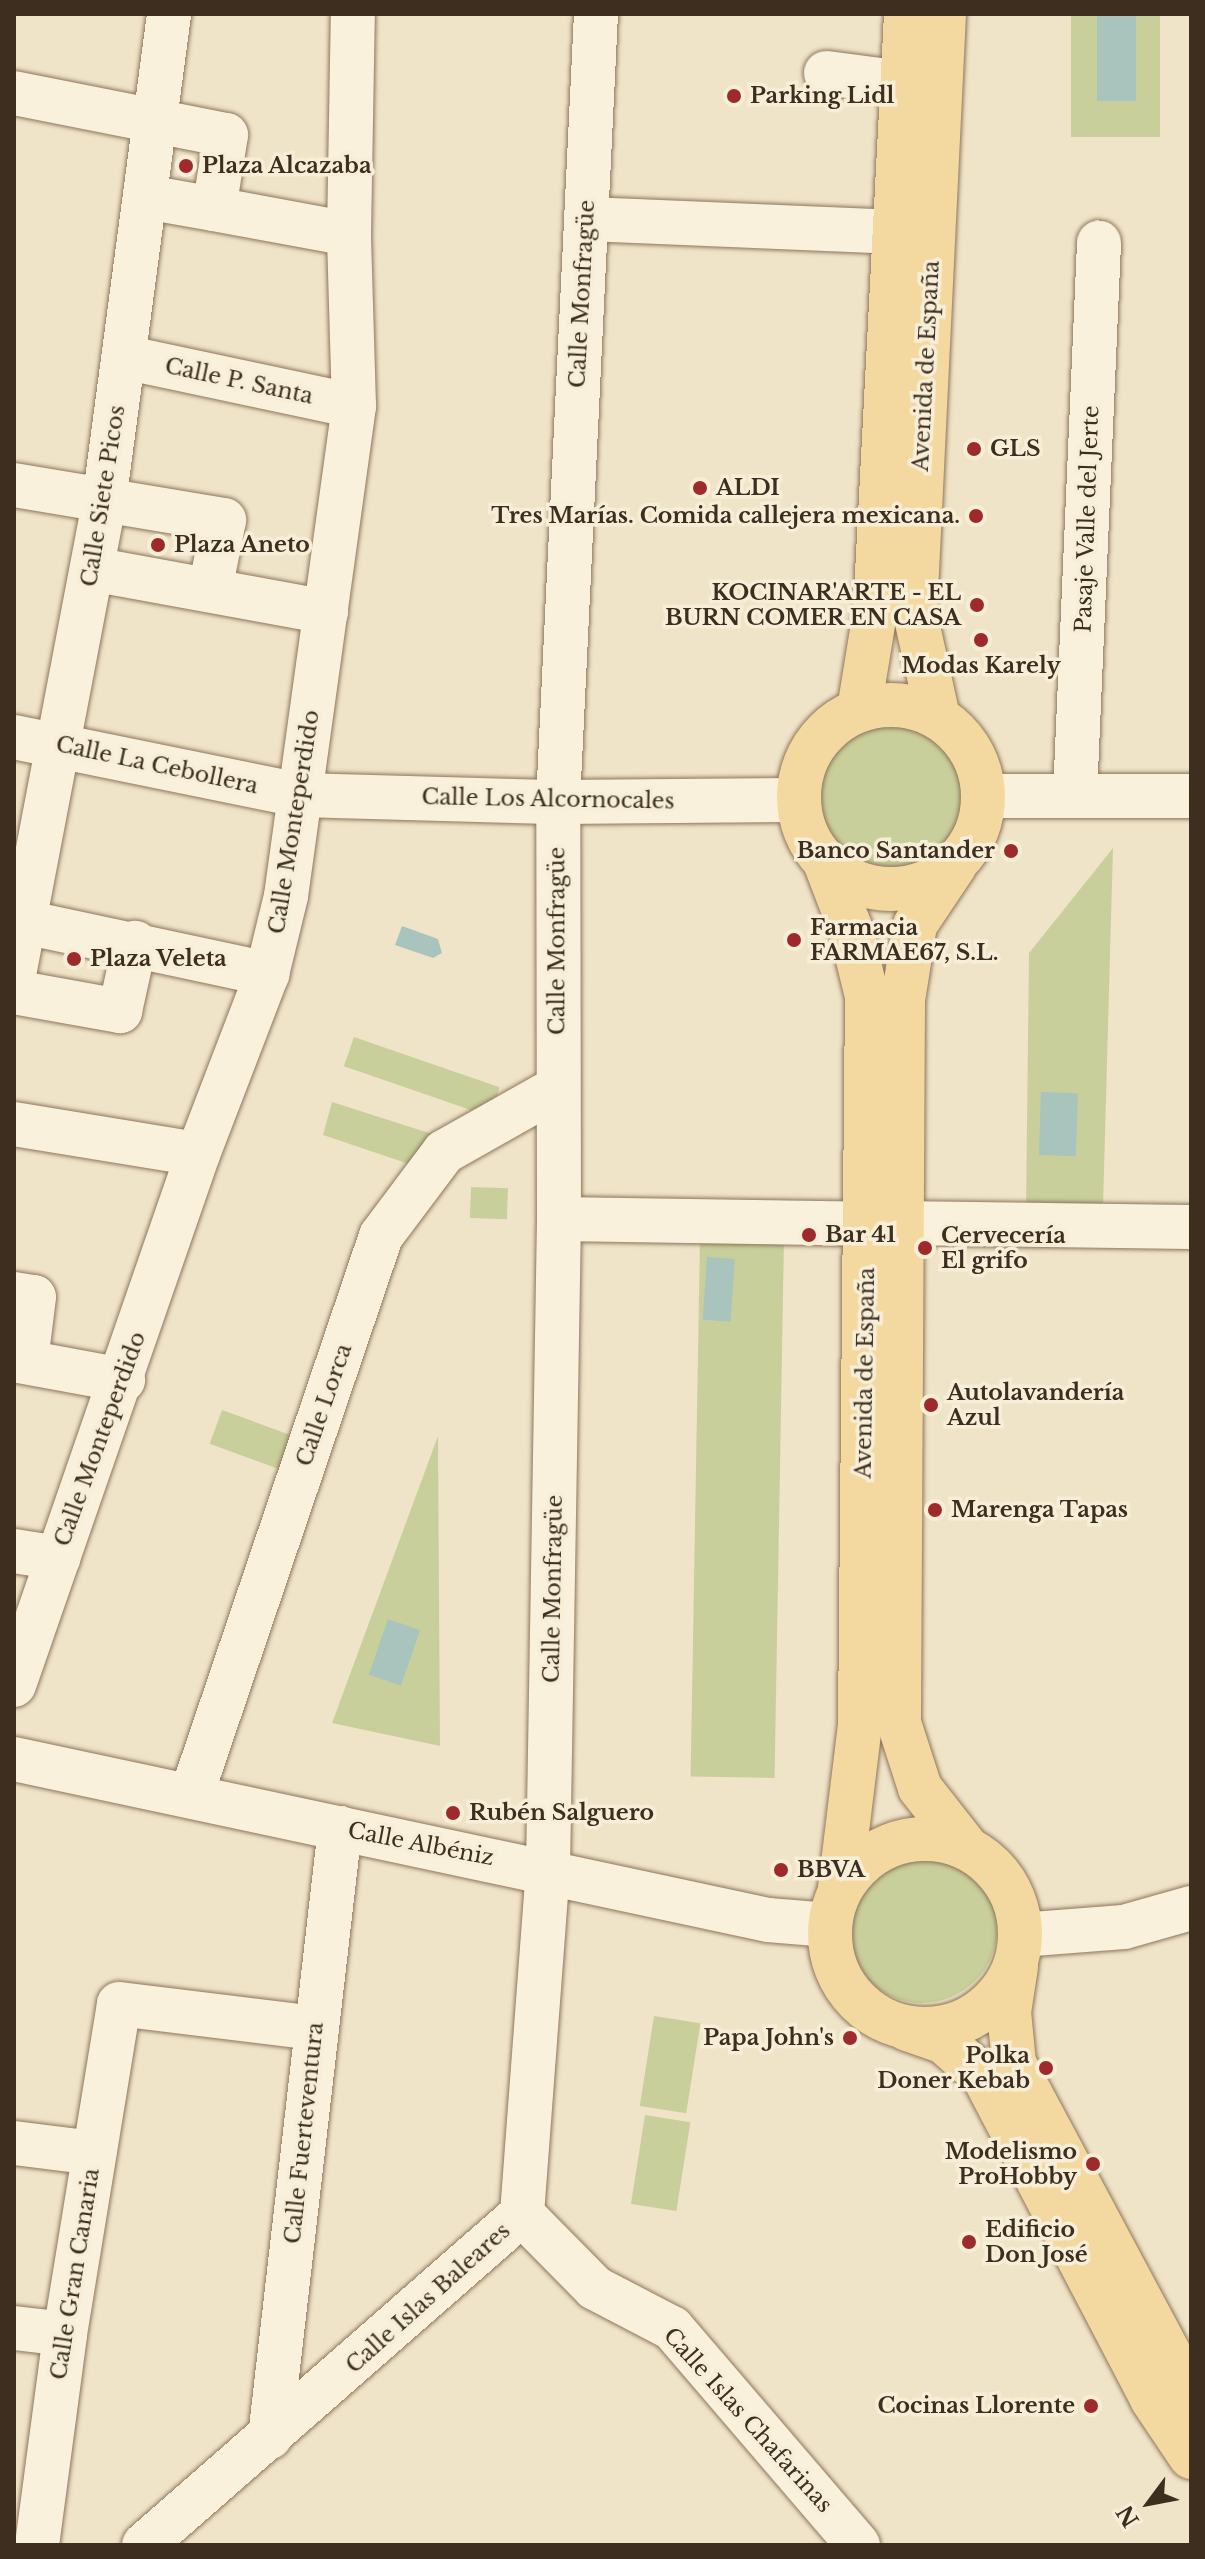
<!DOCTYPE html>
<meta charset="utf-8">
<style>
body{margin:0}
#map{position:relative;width:1205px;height:2559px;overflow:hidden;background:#f0e4c8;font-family:"Libre Baskerville",serif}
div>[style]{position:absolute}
.green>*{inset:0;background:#c9cf9b;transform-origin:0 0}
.round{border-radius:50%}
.water>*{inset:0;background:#a9c4bc;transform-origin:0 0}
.roads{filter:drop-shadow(0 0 2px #8d765c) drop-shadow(0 0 2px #8d765c)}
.minor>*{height:44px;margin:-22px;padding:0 22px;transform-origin:22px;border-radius:22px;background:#faf1dc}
.major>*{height:44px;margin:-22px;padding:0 22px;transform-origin:22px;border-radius:22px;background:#f3d9a0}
.major>.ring{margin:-22px;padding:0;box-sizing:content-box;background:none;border:44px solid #f3d9a0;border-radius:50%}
.dots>*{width:22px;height:22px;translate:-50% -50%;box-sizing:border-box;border:4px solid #f7eed8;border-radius:50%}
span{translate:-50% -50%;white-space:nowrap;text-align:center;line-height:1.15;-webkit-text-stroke:7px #f7eed8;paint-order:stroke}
.poi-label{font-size:22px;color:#3d2e20;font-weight:700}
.left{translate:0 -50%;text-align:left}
.right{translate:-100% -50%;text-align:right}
.street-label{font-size:22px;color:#3d2e20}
.frame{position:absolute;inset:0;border:16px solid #3d2e20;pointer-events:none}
.north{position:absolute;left:1109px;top:2463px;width:80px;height:80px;-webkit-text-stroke:6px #f7eed8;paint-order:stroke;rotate:238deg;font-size:22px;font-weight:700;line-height:32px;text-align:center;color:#3d2e20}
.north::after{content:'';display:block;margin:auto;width:28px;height:36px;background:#3d2e20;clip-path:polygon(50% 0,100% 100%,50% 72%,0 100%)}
</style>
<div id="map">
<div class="green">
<div style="left:1071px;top:14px;width:89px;height:123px"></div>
<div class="round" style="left:815px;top:723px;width:148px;height:148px"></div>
<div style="clip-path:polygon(1113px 848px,1103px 1207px,1026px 1209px,1029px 953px)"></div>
<div style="left:354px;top:1037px;width:154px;height:31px;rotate:19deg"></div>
<div style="clip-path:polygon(332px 1102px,451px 1140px,418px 1167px,323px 1135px)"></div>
<div style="left:471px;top:1187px;width:37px;height:31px;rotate:2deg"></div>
<div style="left:784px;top:1238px;width:540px;height:84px;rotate:91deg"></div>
<div style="left:222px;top:1410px;width:89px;height:36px;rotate:20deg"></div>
<div style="clip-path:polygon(438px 1436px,440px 1746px,332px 1723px)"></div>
<div class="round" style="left:847px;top:1853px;width:150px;height:150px"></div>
<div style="left:654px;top:2016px;width:47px;height:91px;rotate:9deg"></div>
<div style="left:645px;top:2115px;width:46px;height:90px;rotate:9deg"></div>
</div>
<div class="water">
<div style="left:1097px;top:14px;width:39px;height:87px"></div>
<div style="clip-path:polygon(402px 926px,438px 939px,442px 953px,433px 958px,395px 945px)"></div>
<div style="left:1041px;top:1092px;width:37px;height:63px;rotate:2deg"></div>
<div style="left:707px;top:1257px;width:28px;height:63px;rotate:4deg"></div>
<div style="left:388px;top:1619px;width:34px;height:59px;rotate:19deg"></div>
</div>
<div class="roads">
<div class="minor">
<div style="left:826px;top:73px;width:77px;rotate:7.5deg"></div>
<div style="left:14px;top:93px;width:216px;rotate:11.2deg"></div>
<div style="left:226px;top:135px;width:75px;rotate:99.2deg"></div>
<div style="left:214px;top:209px;width:69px;rotate:-170deg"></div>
<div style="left:214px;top:209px;width:137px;rotate:10.5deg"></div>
<div style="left:586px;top:219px;width:308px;rotate:2.4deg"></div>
<div style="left:124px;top:357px;width:235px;rotate:12deg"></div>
<div style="left:14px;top:485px;width:213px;rotate:9.5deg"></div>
<div style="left:224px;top:520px;width:71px;rotate:101.3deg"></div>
<div style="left:92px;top:569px;width:238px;rotate:10.4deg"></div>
<div style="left:14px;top:737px;width:292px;rotate:11.5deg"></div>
<div style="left:300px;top:795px;width:258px;rotate:1.6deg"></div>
<div style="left:558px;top:802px;width:238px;rotate:-0.5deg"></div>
<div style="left:1075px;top:795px;width:553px;rotate:-87.51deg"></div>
<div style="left:984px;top:796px;width:207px"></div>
<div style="left:25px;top:922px;width:248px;rotate:12.1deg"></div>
<div style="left:14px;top:975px;width:481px;rotate:-79.2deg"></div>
<div style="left:104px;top:502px;width:492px;rotate:-82.4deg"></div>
<div style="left:14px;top:992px;width:108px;rotate:10.2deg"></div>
<div style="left:120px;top:1011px;width:70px;rotate:-77.6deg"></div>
<div style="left:14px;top:1124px;width:186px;rotate:9.3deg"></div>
<div style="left:559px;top:1219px;width:309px;rotate:0.9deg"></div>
<div style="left:898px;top:1223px;width:293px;rotate:0.8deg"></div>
<div style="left:14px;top:1294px;width:20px;rotate:9deg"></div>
<div style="left:34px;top:1297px;width:64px;rotate:97.1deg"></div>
<div style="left:14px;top:1360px;width:111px;rotate:10.4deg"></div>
<div style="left:14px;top:1551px;width:45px;rotate:9deg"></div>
<div style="left:14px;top:1685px;width:562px;rotate:-70.89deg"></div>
<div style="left:198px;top:1154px;width:193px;rotate:-69deg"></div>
<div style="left:267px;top:974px;width:80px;rotate:-76.3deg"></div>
<div style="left:286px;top:896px;width:495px;rotate:-82.1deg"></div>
<div style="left:354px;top:406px;width:172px;rotate:-91.7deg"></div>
<div style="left:349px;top:234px;width:220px;rotate:-89deg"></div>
<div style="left:14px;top:1759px;width:771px;rotate:12.05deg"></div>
<div style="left:768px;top:1920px;width:61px;rotate:4.7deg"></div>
<div style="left:191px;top:1796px;width:591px;rotate:-71.26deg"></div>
<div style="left:381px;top:1236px;width:105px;rotate:-53.1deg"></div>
<div style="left:444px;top:1152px;width:129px;rotate:-29.4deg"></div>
<div style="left:1020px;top:1935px;width:104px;rotate:-4.4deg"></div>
<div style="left:1124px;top:1927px;width:70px;rotate:-15.8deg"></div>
<div style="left:14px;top:2143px;width:81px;rotate:7.1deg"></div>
<div style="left:522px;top:2214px;width:104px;rotate:45.4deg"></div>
<div style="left:595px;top:2288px;width:87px;rotate:27.5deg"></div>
<div style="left:672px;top:2328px;width:286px;rotate:49.4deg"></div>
<div style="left:14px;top:2328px;width:51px;rotate:6.7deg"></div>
<div style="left:270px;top:2437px;width:613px;rotate:-83.44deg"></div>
<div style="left:37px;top:2545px;width:213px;rotate:-82.4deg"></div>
<div style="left:65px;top:2334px;width:334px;rotate:-80.7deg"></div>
<div style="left:119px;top:2004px;width:197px;rotate:7deg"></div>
<div style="left:144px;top:2545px;width:502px;rotate:-41.21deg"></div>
<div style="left:522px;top:2214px;width:346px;rotate:-85.7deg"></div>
<div style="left:548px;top:1869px;width:650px;rotate:-89.03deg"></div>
<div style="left:559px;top:1219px;width:417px;rotate:-90.1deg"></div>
<div style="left:558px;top:802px;width:789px;rotate:-87.24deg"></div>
</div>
<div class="major">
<div class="ring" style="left:799px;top:705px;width:140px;height:140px"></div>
<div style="left:859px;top:710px;width:99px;rotate:-80.7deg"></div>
<div style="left:875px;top:612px;width:599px;rotate:-87.03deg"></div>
<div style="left:938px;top:717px;width:107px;rotate:-102.5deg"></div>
<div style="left:915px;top:613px;width:600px;rotate:-87.23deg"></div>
<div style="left:825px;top:862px;width:70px;rotate:69deg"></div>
<div style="left:850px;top:927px;width:71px;rotate:76.2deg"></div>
<div style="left:867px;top:996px;width:729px;rotate:90.55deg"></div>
<div style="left:860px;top:1725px;width:165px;rotate:97deg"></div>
<div style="left:955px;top:865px;width:72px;rotate:123.7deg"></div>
<div style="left:915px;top:925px;width:76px;rotate:99.1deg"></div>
<div style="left:903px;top:1000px;width:723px;rotate:90.32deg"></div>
<div style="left:899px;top:1723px;width:68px;rotate:72.1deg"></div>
<div style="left:920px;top:1788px;width:76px;rotate:51.9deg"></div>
<div class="ring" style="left:830px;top:1839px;width:146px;height:146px"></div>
<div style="left:1016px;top:1967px;width:46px;rotate:98.8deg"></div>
<div style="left:1009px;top:2012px;width:51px;rotate:84.4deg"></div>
<div style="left:1014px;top:2063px;width:376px;rotate:61.9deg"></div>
<div style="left:907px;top:2029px;width:39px;rotate:19deg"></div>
<div style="left:944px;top:2042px;width:53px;rotate:41.2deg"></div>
<div style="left:984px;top:2077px;width:363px;rotate:62.4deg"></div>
<div style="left:1152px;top:2399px;width:70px;rotate:56.1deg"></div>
</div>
</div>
<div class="dots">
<div style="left:734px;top:96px;background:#9e2a2b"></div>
<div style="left:186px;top:166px;background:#9e2a2b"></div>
<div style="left:974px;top:449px;background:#9e2a2b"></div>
<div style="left:700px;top:488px;background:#9e2a2b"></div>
<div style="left:976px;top:516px;background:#9e2a2b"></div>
<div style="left:158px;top:545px;background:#9e2a2b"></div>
<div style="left:977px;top:605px;background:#9e2a2b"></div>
<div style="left:981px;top:640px;background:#9e2a2b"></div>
<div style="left:1011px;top:851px;background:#9e2a2b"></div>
<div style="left:794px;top:940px;background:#9e2a2b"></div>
<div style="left:74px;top:959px;background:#9e2a2b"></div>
<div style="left:809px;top:1235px;background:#9e2a2b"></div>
<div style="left:925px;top:1248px;background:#9e2a2b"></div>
<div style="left:931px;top:1405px;background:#9e2a2b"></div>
<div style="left:935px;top:1510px;background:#9e2a2b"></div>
<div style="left:453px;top:1813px;background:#9e2a2b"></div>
<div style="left:781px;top:1870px;background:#9e2a2b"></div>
<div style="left:850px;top:2038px;background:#9e2a2b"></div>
<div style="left:1046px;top:2068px;background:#9e2a2b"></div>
<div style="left:1093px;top:2164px;background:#9e2a2b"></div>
<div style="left:969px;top:2242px;background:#9e2a2b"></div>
<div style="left:1091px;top:2406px;background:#9e2a2b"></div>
</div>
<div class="poi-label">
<span class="left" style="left:750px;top:96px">Parking Lidl</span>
<span class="left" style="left:202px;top:166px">Plaza Alcazaba</span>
<span class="left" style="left:990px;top:449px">GLS</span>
<span class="left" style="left:716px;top:488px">ALDI</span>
<span class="right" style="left:960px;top:516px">Tres Marías. Comida callejera mexicana.</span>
<span class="left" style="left:174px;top:545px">Plaza Aneto</span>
<span class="right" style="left:961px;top:605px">KOCINAR'ARTE - EL<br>BURN COMER EN CASA</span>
<span style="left:981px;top:666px">Modas Karely</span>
<span class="right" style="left:995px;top:851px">Banco Santander</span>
<span class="left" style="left:810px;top:940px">Farmacia<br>FARMAE67, S.L.</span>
<span class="left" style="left:90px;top:959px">Plaza Veleta</span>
<span class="left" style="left:825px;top:1235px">Bar 41</span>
<span class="left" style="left:941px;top:1248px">Cervecería<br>El grifo</span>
<span class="left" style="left:947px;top:1405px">Autolavandería<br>Azul</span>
<span class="left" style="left:951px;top:1510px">Marenga Tapas</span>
<span class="left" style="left:469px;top:1813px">Rubén Salguero</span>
<span class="left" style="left:797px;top:1870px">BBVA</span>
<span class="right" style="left:834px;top:2038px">Papa John's</span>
<span class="right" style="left:1030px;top:2068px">Polka<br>Doner Kebab</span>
<span class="right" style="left:1077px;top:2164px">Modelismo<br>ProHobby</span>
<span class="left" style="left:985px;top:2242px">Edificio<br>Don José</span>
<span class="right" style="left:1075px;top:2406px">Cocinas Llorente</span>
</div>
<div class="street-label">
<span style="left:582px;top:294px;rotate:-87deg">Calle Monfragüe</span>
<span style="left:926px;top:366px;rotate:-87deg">Avenida de España</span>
<span style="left:239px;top:381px;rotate:12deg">Calle P. Santa</span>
<span style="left:103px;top:496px;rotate:-81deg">Calle Siete Picos</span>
<span style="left:1087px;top:519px;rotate:-88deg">Pasaje Valle del Jerte</span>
<span style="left:157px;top:765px;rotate:12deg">Calle La Cebollera</span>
<span style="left:548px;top:799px;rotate:1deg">Calle Los Alcornocales</span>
<span style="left:294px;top:822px;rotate:-81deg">Calle Monteperdido</span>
<span style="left:557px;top:941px;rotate:-90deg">Calle Monfragüe</span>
<span style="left:865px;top:1373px;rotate:-89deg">Avenida de España</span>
<span style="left:324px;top:1405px;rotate:-71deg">Calle Lorca</span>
<span style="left:100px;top:1439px;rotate:-70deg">Calle Monteperdido</span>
<span style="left:553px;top:1589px;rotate:-89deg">Calle Monfragüe</span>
<span style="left:421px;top:1844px;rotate:11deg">Calle Albéniz</span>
<span style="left:304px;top:2133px;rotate:-84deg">Calle Fuerteventura</span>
<span style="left:75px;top:2274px;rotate:-81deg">Calle Gran Canaria</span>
<span style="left:428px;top:2298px;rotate:-42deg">Calle Islas Baleares</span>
<span style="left:748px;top:2420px;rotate:48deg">Calle Islas Chafarinas</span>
</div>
<div class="frame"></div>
<div class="north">N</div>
</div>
